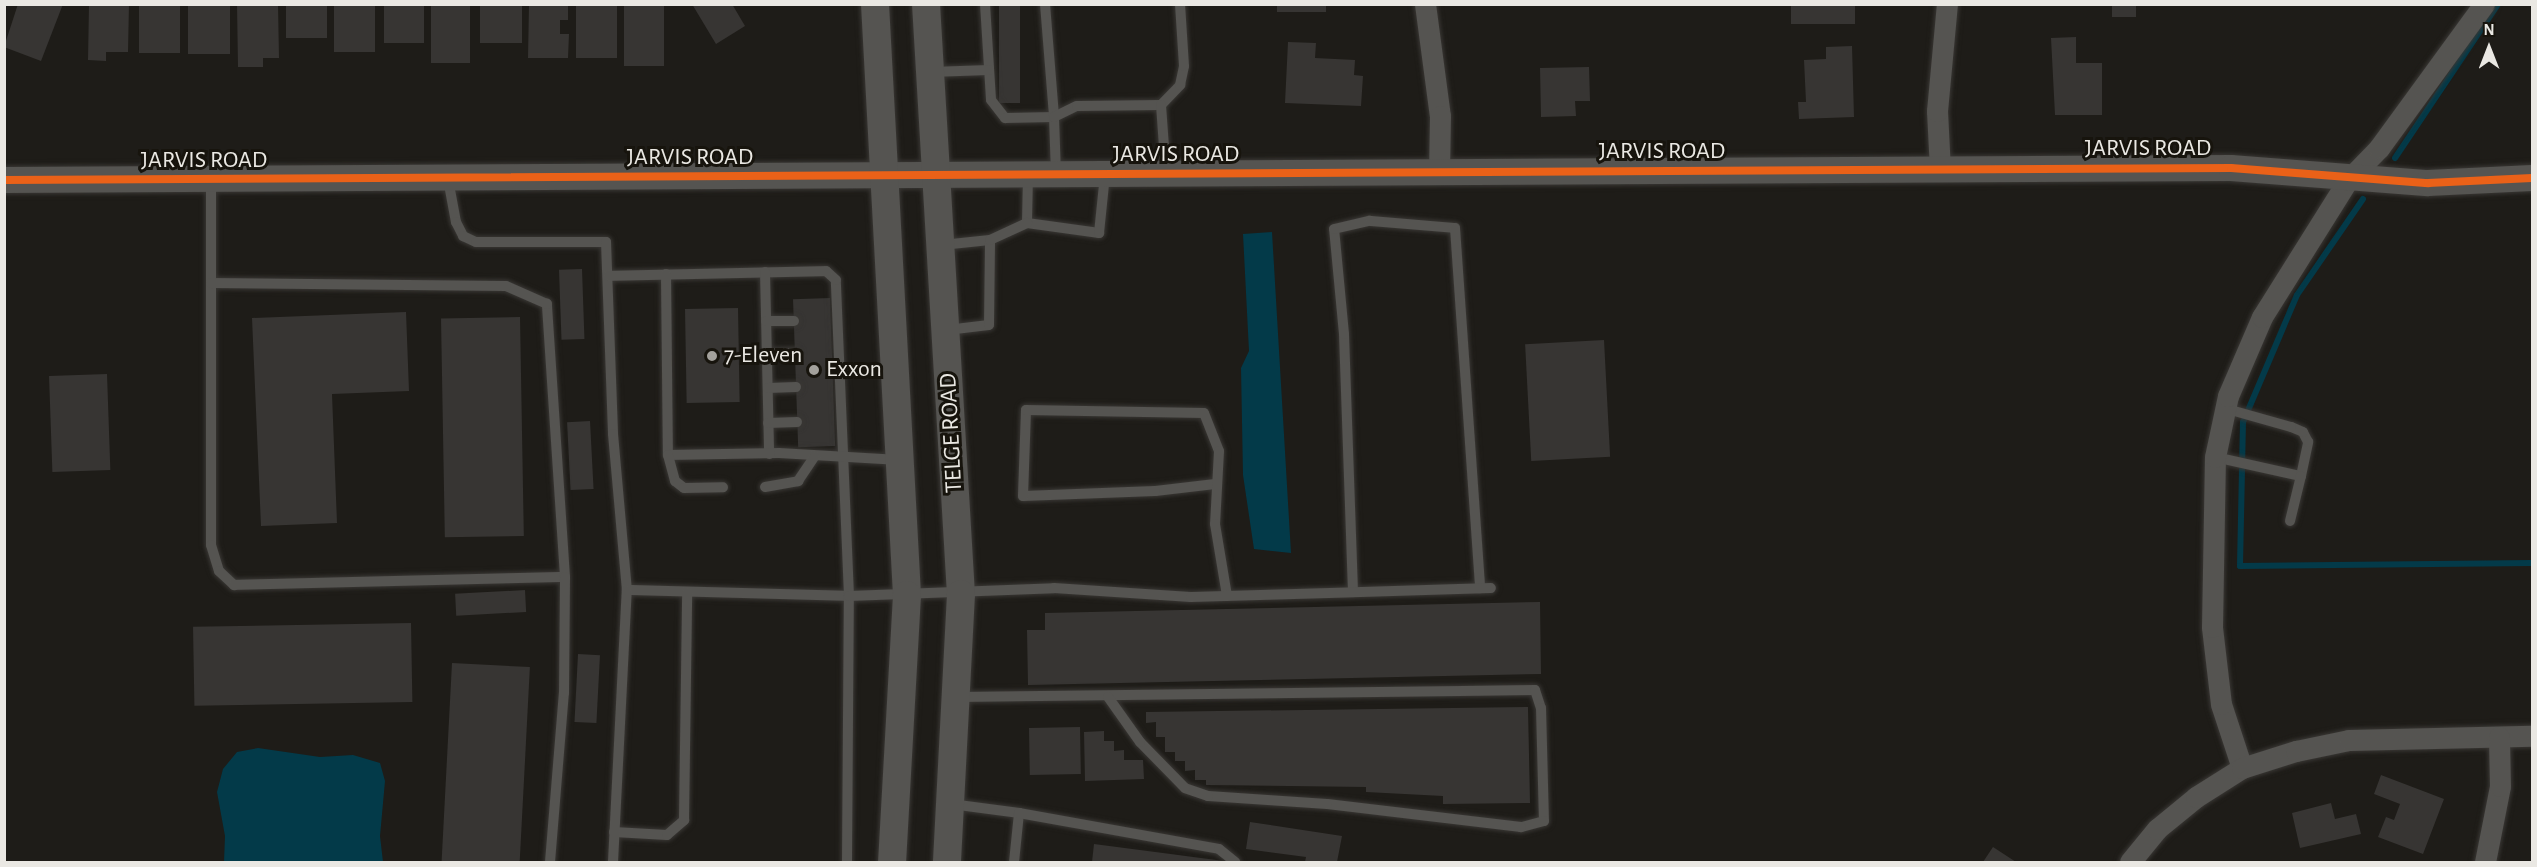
<!DOCTYPE html>
<style>
body{margin:0}
#map{position:relative;width:2537px;height:867px;overflow:hidden;background:#1e1c18;font-family:"Alegreya Sans",sans-serif}
div>[style]{position:absolute}
.water>*{inset:0;background:#033a49}
.stream>*{height:6px;margin:-3px;padding:0 3px;transform-origin:3px;border-radius:3px;background:#033a49}
.building>*{inset:0;background:#373533;transform-origin:0 0}
.roads{filter:drop-shadow(0 0 2px #393734) drop-shadow(0 0 2px #393734)}
.service>*{height:10px;margin:-5px;padding:0 5px;transform-origin:5px;border-radius:5px;background:#555451}
.minor>*{height:21px;margin:-10.5px;padding:0 10.5px;transform-origin:10.5px;border-radius:10.5px;background:#555451}
.tertiary>*{height:26px;margin:-13px;padding:0 13px;transform-origin:13px;border-radius:13px;background:#555451}
.secondary>*{height:28px;margin:-14px;padding:0 14px;transform-origin:14px;border-radius:14px;background:#555451}
.cycleway>*{height:8px;margin:-4px;padding:0 4px;transform-origin:4px;border-radius:4px;background:#ea6118}
.dots>*{width:16px;height:16px;translate:-50% -50%;box-sizing:border-box;border:3px solid #17140d;border-radius:50%}
span{translate:-50% -50%;white-space:nowrap;text-align:center;line-height:1.15;-webkit-text-stroke:6px #17140d;paint-order:stroke}
.street-label{font-size:24px;color:#eae8e3}
.poi-label{font-size:24px;color:#eae8e3}
.left{translate:0 -50%;text-align:left}
.frame{position:absolute;inset:0;border:6px solid #eae8e3;pointer-events:none}
.north{position:absolute;left:2459px;top:18px;width:60px;height:60px;-webkit-text-stroke:4px #17140d;paint-order:stroke;rotate:0deg;font-size:16px;font-weight:700;line-height:24px;text-align:center;color:#eae8e3}
.north::after{content:'';display:block;margin:auto;width:21px;height:27px;background:#eae8e3;clip-path:polygon(50% 0,100% 100%,50% 72%,0 100%)}
</style>
<div id="map">
<div class="water">
<div style="clip-path:polygon(1272px 232px,1291px 553px,1254px 549px,1243px 475px,1241px 368px,1249px 351px,1243px 234px)"></div>
<div style="clip-path:polygon(258px 748px,320px 757px,353px 755px,380px 763px,385px 781px,380px 836px,383px 862px,224px 862px,225px 836px,217px 792px,223px 769px,237px 752px)"></div>
</div>
<div class="stream">
<div style="left:2395px;top:158px;width:185px;rotate:-56.2deg"></div>
<div style="left:2363px;top:199px;width:116px;rotate:124.5deg"></div>
<div style="left:2297px;top:295px;width:138px;rotate:113deg"></div>
<div style="left:2243px;top:422px;width:144px;rotate:91.2deg"></div>
<div style="left:2240px;top:566px;width:292px;rotate:-0.6deg"></div>
</div>
<div class="building">
<div style="clip-path:polygon(18px 4px,63px 4px,41px 61px,4px 47px)"></div>
<div style="clip-path:polygon(89px 4px,129px 4px,128px 52px,106px 52px,106px 61px,88px 60px)"></div>
<div style="left:139px;top:4px;width:41px;height:49px"></div>
<div style="left:188px;top:4px;width:42px;height:50px"></div>
<div style="clip-path:polygon(237px 4px,278px 4px,279px 58px,263px 58px,263px 67px,238px 67px)"></div>
<div style="left:286px;top:4px;width:41px;height:34px"></div>
<div style="left:334px;top:4px;width:41px;height:48px"></div>
<div style="left:384px;top:4px;width:40px;height:39px"></div>
<div style="left:431px;top:4px;width:39px;height:59px"></div>
<div style="left:480px;top:4px;width:42px;height:39px"></div>
<div style="clip-path:polygon(529px 4px,568px 4px,568px 20px,560px 20px,560px 34px,569px 34px,568px 58px,528px 58px)"></div>
<div style="left:576px;top:4px;width:41px;height:54px"></div>
<div style="left:624px;top:4px;width:40px;height:62px"></div>
<div style="clip-path:polygon(692px 4px,732px 4px,745px 26px,716px 44px)"></div>
<div style="left:1277px;top:4px;width:49px;height:8px"></div>
<div style="left:1791px;top:4px;width:64px;height:20px"></div>
<div style="left:2112px;top:4px;width:24px;height:13px"></div>
<div style="left:999px;top:5px;width:21px;height:98px"></div>
<div style="clip-path:polygon(2076px 37px,2076px 63px,2102px 63px,2102px 115px,2055px 115px,2051px 38px)"></div>
<div style="clip-path:polygon(1288px 42px,1316px 43px,1315px 58px,1355px 60px,1354px 75px,1363px 76px,1361px 106px,1285px 103px)"></div>
<div style="clip-path:polygon(1852px 46px,1854px 117px,1799px 119px,1798px 102px,1806px 102px,1804px 60px,1826px 59px,1826px 47px)"></div>
<div style="clip-path:polygon(1589px 67px,1590px 101px,1575px 101px,1576px 116px,1541px 117px,1540px 68px)"></div>
<div style="left:582px;top:269px;width:70px;height:23px;rotate:88deg"></div>
<div style="left:830px;top:298px;width:148px;height:37px;rotate:88deg"></div>
<div style="left:738px;top:308px;width:94px;height:53px;rotate:89deg"></div>
<div style="clip-path:polygon(406px 312px,409px 391px,332px 394px,337px 523px,261px 526px,252px 318px)"></div>
<div style="left:520px;top:317px;width:219px;height:79px;rotate:89deg"></div>
<div style="left:1604px;top:340px;width:117px;height:79px;rotate:87deg"></div>
<div style="left:107px;top:374px;width:96px;height:58px;rotate:88deg"></div>
<div style="left:590px;top:421px;width:68px;height:23px;rotate:87deg"></div>
<div style="left:525px;top:590px;width:22px;height:70px;rotate:87deg"></div>
<div style="clip-path:polygon(1540px 602px,1541px 674px,1028px 685px,1027px 630px,1045px 630px,1045px 613px)"></div>
<div style="left:411px;top:623px;width:79px;height:218px;rotate:89deg"></div>
<div style="left:578px;top:654px;width:22px;height:68px;rotate:3deg"></div>
<div style="left:452px;top:663px;width:78px;height:199px;rotate:3deg"></div>
<div style="clip-path:polygon(1528px 707px,1530px 803px,1443px 804px,1443px 796px,1366px 792px,1366px 787px,1206px 785px,1206px 780px,1195px 780px,1195px 770px,1185px 771px,1185px 761px,1175px 761px,1175px 752px,1165px 752px,1165px 737px,1156px 737px,1156px 722px,1146px 723px,1146px 712px)"></div>
<div style="left:1080px;top:727px;width:47px;height:51px;rotate:89deg"></div>
<div style="clip-path:polygon(1104px 731px,1104px 741px,1114px 741px,1114px 751px,1124px 750px,1124px 760px,1143px 760px,1144px 779px,1085px 781px,1084px 732px)"></div>
<div style="clip-path:polygon(2381px 775px,2444px 799px,2423px 854px,2378px 837px,2386px 817px,2394px 820px,2400px 804px,2374px 794px)"></div>
<div style="clip-path:polygon(2331px 803px,2335px 819px,2356px 814px,2361px 834px,2300px 848px,2292px 813px)"></div>
<div style="clip-path:polygon(1250px 822px,1342px 836px,1337px 862px,1305px 862px,1306px 857px,1246px 849px)"></div>
<div style="clip-path:polygon(1094px 844px,1224px 861px,1224px 862px,1092px 862px)"></div>
<div style="clip-path:polygon(1993px 847px,2016px 862px,1983px 862px)"></div>
</div>
<div class="roads">
<div class="service">
<div style="left:985px;top:4px;width:96px;rotate:86.4deg"></div>
<div style="left:991px;top:100px;width:23px;rotate:52deg"></div>
<div style="left:1005px;top:118px;width:49px;rotate:-1.2deg"></div>
<div style="left:1054px;top:117px;width:58px;rotate:88deg"></div>
<div style="left:1045px;top:4px;width:113px;rotate:85.4deg"></div>
<div style="left:1054px;top:117px;width:25px;rotate:-26deg"></div>
<div style="left:1077px;top:106px;width:84px;rotate:-0.7deg"></div>
<div style="left:1161px;top:105px;width:28px;rotate:-46deg"></div>
<div style="left:1180px;top:85px;width:19px;rotate:-78deg"></div>
<div style="left:1184px;top:66px;width:62px;rotate:-93.7deg"></div>
<div style="left:931px;top:72px;width:58px;rotate:-2deg"></div>
<div style="left:1161px;top:105px;width:69px;rotate:85.9deg"></div>
<div style="left:1028px;top:175px;width:48px;rotate:91.2deg"></div>
<div style="left:1027px;top:223px;width:73px;rotate:7.9deg"></div>
<div style="left:1099px;top:233px;width:58px;rotate:-84.1deg"></div>
<div style="left:448px;top:179px;width:44px;rotate:79.5deg"></div>
<div style="left:456px;top:222px;width:16px;rotate:63deg"></div>
<div style="left:463px;top:236px;width:14px;rotate:25deg"></div>
<div style="left:476px;top:242px;width:130px"></div>
<div style="left:606px;top:242px;width:192px;rotate:87.9deg"></div>
<div style="left:613px;top:434px;width:157px;rotate:84.9deg"></div>
<div style="left:627px;top:590px;width:222px;rotate:1.5deg"></div>
<div style="left:849px;top:596px;width:316px;rotate:-92.4deg"></div>
<div style="left:836px;top:280px;width:13px;rotate:-138deg"></div>
<div style="left:826px;top:271px;width:218px;rotate:178.7deg"></div>
<div style="left:211px;top:180px;width:365px;rotate:90deg"></div>
<div style="left:211px;top:545px;width:27px;rotate:73deg"></div>
<div style="left:219px;top:571px;width:21px;rotate:43deg"></div>
<div style="left:234px;top:585px;width:331px;rotate:-1.4deg"></div>
<div style="left:565px;top:577px;width:274px;rotate:-93.8deg"></div>
<div style="left:547px;top:304px;width:45px;rotate:-156.3deg"></div>
<div style="left:506px;top:286px;width:295px;rotate:-179.4deg"></div>
<div style="left:942px;top:245px;width:48px;rotate:-5.9deg"></div>
<div style="left:765px;top:272px;width:182px;rotate:88.7deg"></div>
<div style="left:666px;top:274px;width:181px;rotate:89.4deg"></div>
<div style="left:668px;top:455px;width:111px;rotate:-1deg"></div>
<div style="left:779px;top:453px;width:121px;rotate:3.3deg"></div>
<div style="left:766px;top:321px;width:28px"></div>
<div style="left:947px;top:330px;width:42px;rotate:-6.8deg"></div>
<div style="left:989px;top:325px;width:85px;rotate:-89.3deg"></div>
<div style="left:990px;top:240px;width:41px;rotate:-24.7deg"></div>
<div style="left:767px;top:354px;width:28px;rotate:-2deg"></div>
<div style="left:768px;top:388px;width:28px;rotate:-2deg"></div>
<div style="left:768px;top:423px;width:29px;rotate:-2deg"></div>
<div style="left:668px;top:455px;width:27px;rotate:75deg"></div>
<div style="left:675px;top:481px;width:11px;rotate:38deg"></div>
<div style="left:684px;top:488px;width:39px;rotate:-1deg"></div>
<div style="left:2215px;top:457px;width:88px;rotate:12.5deg"></div>
<div style="left:2301px;top:476px;width:35px;rotate:-78deg"></div>
<div style="left:2308px;top:442px;width:11px;rotate:-117deg"></div>
<div style="left:2303px;top:432px;width:13px;rotate:-157deg"></div>
<div style="left:2291px;top:427px;width:70px;rotate:-164.2deg"></div>
<div style="left:1215px;top:484px;width:60px;rotate:173.3deg"></div>
<div style="left:1155px;top:491px;width:132px;rotate:177.8deg"></div>
<div style="left:1023px;top:496px;width:86px;rotate:-88deg"></div>
<div style="left:1026px;top:410px;width:178px;rotate:1deg"></div>
<div style="left:1204px;top:413px;width:41px;rotate:68.5deg"></div>
<div style="left:1219px;top:451px;width:73px;rotate:93.1deg"></div>
<div style="left:1215px;top:524px;width:73px;rotate:80.5deg"></div>
<div style="left:765px;top:487px;width:34px;rotate:-10deg"></div>
<div style="left:798px;top:481px;width:29px;rotate:-56deg"></div>
<div style="left:2290px;top:521px;width:46px;rotate:-76.3deg"></div>
<div style="left:1353px;top:592px;width:258px;rotate:-92deg"></div>
<div style="left:1344px;top:334px;width:105px;rotate:-95.4deg"></div>
<div style="left:1334px;top:229px;width:37px;rotate:-13deg"></div>
<div style="left:1370px;top:221px;width:85px;rotate:4.7deg"></div>
<div style="left:1455px;top:228px;width:361px;rotate:86deg"></div>
<div style="left:956px;top:697px;width:579px;rotate:-0.69deg"></div>
<div style="left:1535px;top:690px;width:19px;rotate:72deg"></div>
<div style="left:1541px;top:708px;width:113px;rotate:88.5deg"></div>
<div style="left:1544px;top:821px;width:24px;rotate:165deg"></div>
<div style="left:1521px;top:827px;width:195px;rotate:-173.2deg"></div>
<div style="left:1327px;top:804px;width:119px;rotate:-176.2deg"></div>
<div style="left:1208px;top:796px;width:24px;rotate:-161deg"></div>
<div style="left:1185px;top:788px;width:64px;rotate:-134.4deg"></div>
<div style="left:1140px;top:742px;width:55px;rotate:-125.4deg"></div>
<div style="left:951px;top:804px;width:69px;rotate:7.5deg"></div>
<div style="left:1019px;top:813px;width:49px;rotate:95.8deg"></div>
<div style="left:1019px;top:813px;width:203px;rotate:10.2deg"></div>
<div style="left:1219px;top:849px;width:21px;rotate:39deg"></div>
<div style="left:614px;top:832px;width:53px;rotate:3.2deg"></div>
<div style="left:667px;top:835px;width:23px;rotate:-41deg"></div>
<div style="left:684px;top:820px;width:228px;rotate:-89.2deg"></div>
<div style="left:550px;top:862px;width:170px;rotate:-85.3deg"></div>
<div style="left:564px;top:693px;width:116px;rotate:-89.5deg"></div>
<div style="left:613px;top:862px;width:272px;rotate:-87.1deg"></div>
<div style="left:847px;top:862px;width:266px;rotate:-89.6deg"></div>
<div style="left:849px;top:596px;width:205px;rotate:-2.2deg"></div>
<div style="left:1054px;top:588px;width:137px;rotate:3.8deg"></div>
<div style="left:1191px;top:597px;width:300px;rotate:-1.7deg"></div>
</div>
<div class="minor">
<div style="left:1425px;top:4px;width:113px;rotate:82.4deg"></div>
<div style="left:1440px;top:116px;width:56px;rotate:91deg"></div>
<div style="left:1940px;top:170px;width:59px;rotate:-92.9deg"></div>
<div style="left:1937px;top:111px;width:107px;rotate:-84.7deg"></div>
<div style="left:2242px;top:768px;width:67px;rotate:-108.2deg"></div>
<div style="left:2221px;top:704px;width:78px;rotate:-96.7deg"></div>
<div style="left:2212px;top:627px;width:170px;rotate:-89deg"></div>
<div style="left:2215px;top:457px;width:62px;rotate:-78deg"></div>
<div style="left:2228px;top:396px;width:86px;rotate:-66.7deg"></div>
<div style="left:2262px;top:317px;width:162px;rotate:-57.9deg"></div>
<div style="left:2348px;top:180px;width:45px;rotate:-45.9deg"></div>
<div style="left:2379px;top:148px;width:178px;rotate:-53.9deg"></div>
<div style="left:2130px;top:862px;width:43px;rotate:-50.7deg"></div>
<div style="left:2157px;top:829px;width:50px;rotate:-39.4deg"></div>
<div style="left:2196px;top:797px;width:54px;rotate:-32.2deg"></div>
<div style="left:2242px;top:768px;width:57px;rotate:-17.5deg"></div>
<div style="left:2296px;top:751px;width:54px;rotate:-11.7deg"></div>
<div style="left:2349px;top:740px;width:183px;rotate:-1.3deg"></div>
<div style="left:2485px;top:862px;width:77px;rotate:-78.8deg"></div>
<div style="left:2500px;top:786px;width:49px;rotate:-91.2deg"></div>
</div>
<div class="tertiary">
<div style="left:4px;top:180px;width:2227px;rotate:-0.31deg"></div>
<div style="left:2231px;top:168px;width:198px;rotate:4.4deg"></div>
<div style="left:2428px;top:183px;width:104px;rotate:-2.8deg"></div>
</div>
<div class="secondary">
<div style="left:875px;top:4px;width:592px;rotate:86.9deg"></div>
<div style="left:907px;top:595px;width:267px;rotate:93.2deg"></div>
<div style="left:926px;top:4px;width:591px;rotate:86.61deg"></div>
<div style="left:961px;top:594px;width:268px;rotate:93deg"></div>
</div>
</div>
<div class="cycleway">
<div style="left:4px;top:180px;width:2227px;rotate:-0.31deg"></div>
<div style="left:2231px;top:168px;width:198px;rotate:4.4deg"></div>
<div style="left:2428px;top:183px;width:104px;rotate:-2.8deg"></div>
</div>
<div class="dots">
<div style="left:712px;top:356px;background:#a3a19c"></div>
<div style="left:814px;top:370px;background:#a3a19c"></div>
</div>
<div class="street-label">
<span style="left:2148px;top:149px">JARVIS ROAD</span>
<span style="left:1662px;top:152px">JARVIS ROAD</span>
<span style="left:1176px;top:155px">JARVIS ROAD</span>
<span style="left:690px;top:158px">JARVIS ROAD</span>
<span style="left:204px;top:161px">JARVIS ROAD</span>
<span style="left:952px;top:433px;rotate:-93deg">TELGE ROAD</span>
</div>
<div class="poi-label">
<span class="left" style="left:724px;top:356px">7-Eleven</span>
<span class="left" style="left:826px;top:370px">Exxon</span>
</div>
<div class="frame"></div>
<div class="north">N</div>
</div>
